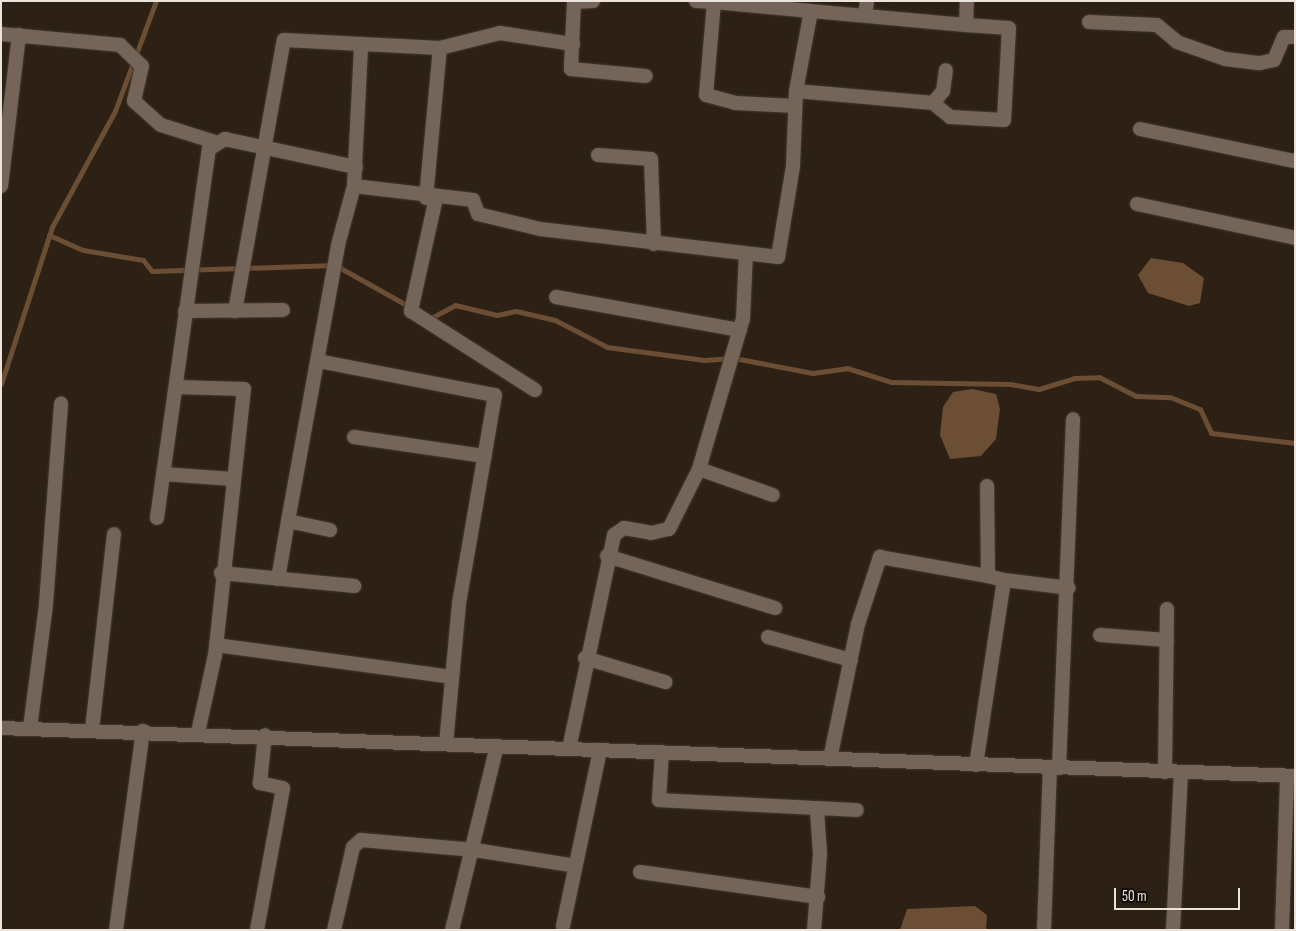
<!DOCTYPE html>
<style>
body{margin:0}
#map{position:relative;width:1296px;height:931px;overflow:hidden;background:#2d2015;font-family:"Sofia Sans Condensed",sans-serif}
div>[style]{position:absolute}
.water>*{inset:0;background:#6b4e33}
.stream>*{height:5px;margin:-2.5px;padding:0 2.5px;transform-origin:2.5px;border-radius:2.5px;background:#6b4e33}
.roads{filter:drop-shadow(0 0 1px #443a32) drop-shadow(0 0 1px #443a32)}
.minor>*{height:14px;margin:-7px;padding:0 7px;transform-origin:7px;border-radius:7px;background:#746558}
.tertiary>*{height:14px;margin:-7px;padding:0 7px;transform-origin:7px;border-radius:7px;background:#746558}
span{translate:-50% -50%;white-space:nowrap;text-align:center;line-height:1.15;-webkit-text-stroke:4px #110b07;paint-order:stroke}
.frame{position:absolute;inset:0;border:2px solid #ece3dc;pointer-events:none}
.scale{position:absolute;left:1114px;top:888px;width:126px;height:22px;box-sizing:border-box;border:2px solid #ece3dc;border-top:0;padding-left:6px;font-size:15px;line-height:18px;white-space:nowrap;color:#ece3dc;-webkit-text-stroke:4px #110b07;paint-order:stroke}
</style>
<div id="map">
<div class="water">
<div style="clip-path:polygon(1151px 258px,1183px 263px,1204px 278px,1200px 303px,1189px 306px,1148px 293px,1138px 275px)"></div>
<div style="clip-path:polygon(972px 389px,996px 394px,1000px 409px,996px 439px,981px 456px,950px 459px,940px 435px,943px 407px,953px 392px)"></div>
<div style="clip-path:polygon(975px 906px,987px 915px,986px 930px,900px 930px,907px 909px)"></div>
</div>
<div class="stream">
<div style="left:49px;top:235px;width:37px;rotate:24deg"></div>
<div style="left:83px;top:250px;width:61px;rotate:9.5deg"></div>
<div style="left:143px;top:260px;width:14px;rotate:51deg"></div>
<div style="left:152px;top:271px;width:183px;rotate:-1.9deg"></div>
<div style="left:335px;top:265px;width:86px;rotate:29.2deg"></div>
<div style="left:431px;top:318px;width:27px;rotate:-28deg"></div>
<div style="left:455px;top:305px;width:43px;rotate:13.4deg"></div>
<div style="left:497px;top:315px;width:19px;rotate:-12deg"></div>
<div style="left:516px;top:311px;width:40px;rotate:13deg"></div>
<div style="left:555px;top:320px;width:59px;rotate:27.4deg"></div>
<div style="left:607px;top:347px;width:98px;rotate:7.6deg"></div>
<div style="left:704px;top:360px;width:30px;rotate:-4deg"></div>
<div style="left:734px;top:358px;width:80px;rotate:10.8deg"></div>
<div style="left:813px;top:373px;width:34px;rotate:-8deg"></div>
<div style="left:847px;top:368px;width:46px;rotate:17.7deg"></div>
<div style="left:891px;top:382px;width:119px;rotate:1deg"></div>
<div style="left:1010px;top:384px;width:29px;rotate:10deg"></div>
<div style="left:1039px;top:389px;width:37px;rotate:-17deg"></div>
<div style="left:1074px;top:378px;width:25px;rotate:-2deg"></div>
<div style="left:1099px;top:377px;width:42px;rotate:27.2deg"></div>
<div style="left:1136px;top:396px;width:34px;rotate:2deg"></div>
<div style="left:1170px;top:397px;width:32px;rotate:22deg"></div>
<div style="left:1200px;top:409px;width:26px;rotate:65deg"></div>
<div style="left:1211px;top:433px;width:85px;rotate:6.8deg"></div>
<div style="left:1px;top:384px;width:165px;rotate:-72deg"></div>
<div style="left:52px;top:227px;width:132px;rotate:-61.5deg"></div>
<div style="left:115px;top:111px;width:117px;rotate:-69.6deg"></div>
</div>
<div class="roads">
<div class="minor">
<div style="left:593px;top:1px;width:19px;rotate:177deg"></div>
<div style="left:574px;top:2px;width:67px;rotate:92.6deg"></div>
<div style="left:571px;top:69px;width:75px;rotate:5.3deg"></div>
<div style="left:696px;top:1px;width:18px;rotate:3deg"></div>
<div style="left:714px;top:2px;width:93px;rotate:94.9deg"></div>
<div style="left:706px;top:95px;width:30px;rotate:15deg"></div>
<div style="left:735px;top:103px;width:60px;rotate:2.9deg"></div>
<div style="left:714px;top:2px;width:97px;rotate:5.3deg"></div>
<div style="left:865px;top:14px;width:13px;rotate:-81deg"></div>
<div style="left:1089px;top:22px;width:68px;rotate:2.5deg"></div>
<div style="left:1157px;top:25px;width:26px;rotate:40deg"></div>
<div style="left:1177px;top:42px;width:51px;rotate:19.5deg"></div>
<div style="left:1225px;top:59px;width:35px;rotate:7deg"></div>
<div style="left:1260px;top:63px;width:14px;rotate:-12deg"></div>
<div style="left:1274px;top:60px;width:25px;rotate:-67deg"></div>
<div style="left:1284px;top:37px;width:11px"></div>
<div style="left:1px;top:34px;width:120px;rotate:5.3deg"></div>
<div style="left:120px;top:45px;width:30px;rotate:44deg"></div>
<div style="left:142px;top:66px;width:36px;rotate:103deg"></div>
<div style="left:134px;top:101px;width:36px;rotate:42deg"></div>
<div style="left:161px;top:125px;width:57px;rotate:17.5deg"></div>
<div style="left:796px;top:91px;width:138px;rotate:5deg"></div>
<div style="left:933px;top:103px;width:22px;rotate:39deg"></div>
<div style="left:950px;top:117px;width:54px;rotate:3.2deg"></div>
<div style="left:1004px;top:120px;width:92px;rotate:-86.9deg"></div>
<div style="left:1009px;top:28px;width:43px;rotate:-176deg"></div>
<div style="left:966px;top:25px;width:24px;rotate:-88deg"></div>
<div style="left:933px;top:103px;width:16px;rotate:-50deg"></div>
<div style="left:943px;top:91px;width:21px;rotate:-82deg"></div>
<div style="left:1140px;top:129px;width:158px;rotate:11.7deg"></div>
<div style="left:598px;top:155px;width:53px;rotate:4.3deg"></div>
<div style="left:651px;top:159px;width:85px;rotate:88deg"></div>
<div style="left:1px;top:186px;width:152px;rotate:-83.2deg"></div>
<div style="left:354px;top:186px;width:120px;rotate:6.7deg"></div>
<div style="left:473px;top:200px;width:15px;rotate:70deg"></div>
<div style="left:478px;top:214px;width:64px;rotate:13.6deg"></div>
<div style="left:540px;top:229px;width:240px;rotate:6.7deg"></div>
<div style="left:778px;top:257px;width:92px;rotate:-80.6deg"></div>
<div style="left:793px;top:166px;width:75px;rotate:-87.7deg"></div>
<div style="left:796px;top:91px;width:81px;rotate:-79.4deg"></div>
<div style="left:811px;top:11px;width:156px;rotate:5.2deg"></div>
<div style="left:426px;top:198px;width:151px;rotate:-84.7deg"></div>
<div style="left:436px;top:198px;width:116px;rotate:102.5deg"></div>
<div style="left:411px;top:311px;width:147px;rotate:32.5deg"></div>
<div style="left:1137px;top:204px;width:162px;rotate:12.1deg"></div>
<div style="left:556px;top:297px;width:187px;rotate:10.2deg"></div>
<div style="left:185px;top:311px;width:98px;rotate:-0.6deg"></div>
<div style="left:235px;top:311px;width:275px;rotate:-79.8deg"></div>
<div style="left:284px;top:40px;width:156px;rotate:2.9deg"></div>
<div style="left:440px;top:48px;width:62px;rotate:-14deg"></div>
<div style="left:500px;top:33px;width:74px;rotate:8.6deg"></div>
<div style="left:318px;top:361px;width:180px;rotate:10.9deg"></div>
<div style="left:495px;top:395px;width:212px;rotate:99.8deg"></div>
<div style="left:459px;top:604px;width:140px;rotate:95.3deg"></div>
<div style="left:176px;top:387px;width:68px;rotate:1.7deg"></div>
<div style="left:244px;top:389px;width:268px;rotate:96.2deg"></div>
<div style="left:215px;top:655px;width:79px;rotate:102.4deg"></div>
<div style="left:354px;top:437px;width:132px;rotate:8.3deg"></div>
<div style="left:699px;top:469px;width:78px;rotate:19.4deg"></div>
<div style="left:163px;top:474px;width:70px;rotate:4.1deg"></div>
<div style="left:157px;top:518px;width:373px;rotate:-82deg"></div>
<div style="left:209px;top:149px;width:19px;rotate:-32deg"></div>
<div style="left:225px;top:139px;width:134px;rotate:12.1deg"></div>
<div style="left:330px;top:530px;width:43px;rotate:-167.9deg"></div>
<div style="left:288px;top:521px;width:280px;rotate:-79.7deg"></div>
<div style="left:338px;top:245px;width:61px;rotate:-74.8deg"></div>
<div style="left:354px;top:186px;width:139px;rotate:-87.1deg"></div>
<div style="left:607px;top:556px;width:176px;rotate:17.2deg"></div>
<div style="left:221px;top:573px;width:134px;rotate:5.6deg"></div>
<div style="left:278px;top:579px;width:59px;rotate:-80.2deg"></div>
<div style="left:1004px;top:580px;width:65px;rotate:7deg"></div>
<div style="left:1100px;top:635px;width:67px;rotate:4.3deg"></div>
<div style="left:768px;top:637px;width:86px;rotate:15.5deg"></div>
<div style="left:216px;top:645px;width:238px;rotate:7.7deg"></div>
<div style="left:585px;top:658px;width:84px;rotate:16.7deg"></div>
<div style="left:30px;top:728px;width:125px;rotate:-82.6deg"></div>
<div style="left:46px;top:604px;width:201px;rotate:-85.7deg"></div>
<div style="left:92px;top:730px;width:197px;rotate:-83.6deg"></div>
<div style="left:569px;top:749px;width:219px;rotate:-78.1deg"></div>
<div style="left:614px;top:535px;width:12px;rotate:-35deg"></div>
<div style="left:624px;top:528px;width:27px;rotate:10deg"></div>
<div style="left:651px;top:533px;width:18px;rotate:-13deg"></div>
<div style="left:669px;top:529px;width:67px;rotate:-63.4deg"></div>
<div style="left:699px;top:469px;width:156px;rotate:-73.7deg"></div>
<div style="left:743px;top:319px;width:65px;rotate:-87.4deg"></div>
<div style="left:662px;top:752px;width:48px;rotate:93.6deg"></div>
<div style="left:659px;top:800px;width:198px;rotate:2.9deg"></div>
<div style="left:830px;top:759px;width:138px;rotate:-78.3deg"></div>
<div style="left:858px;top:624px;width:71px;rotate:-71.8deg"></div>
<div style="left:880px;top:557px;width:110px;rotate:10deg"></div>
<div style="left:976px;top:765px;width:187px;rotate:-81.4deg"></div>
<div style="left:1004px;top:580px;width:16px;rotate:-166deg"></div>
<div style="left:988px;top:576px;width:90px;rotate:-90.6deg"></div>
<div style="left:1059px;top:768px;width:349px;rotate:-87.7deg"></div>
<div style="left:1165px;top:772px;width:163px;rotate:-89.3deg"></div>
<div style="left:640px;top:872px;width:180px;rotate:8deg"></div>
<div style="left:563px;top:926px;width:180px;rotate:-78.1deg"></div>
<div style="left:116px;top:930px;width:201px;rotate:-82.3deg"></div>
<div style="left:257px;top:930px;width:144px;rotate:-79.6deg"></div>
<div style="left:283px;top:788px;width:24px;rotate:-168deg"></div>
<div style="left:260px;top:783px;width:48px;rotate:-84.1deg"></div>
<div style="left:334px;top:930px;width:85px;rotate:-77.1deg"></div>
<div style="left:353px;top:847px;width:11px;rotate:-41deg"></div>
<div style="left:361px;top:840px;width:114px;rotate:5deg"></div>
<div style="left:475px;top:850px;width:102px;rotate:9deg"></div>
<div style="left:452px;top:930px;width:189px;rotate:-76.3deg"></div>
<div style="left:814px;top:930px;width:77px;rotate:-85.5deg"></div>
<div style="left:820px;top:853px;width:42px;rotate:-94.1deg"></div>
<div style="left:1044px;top:930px;width:163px;rotate:-87.9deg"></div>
<div style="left:1173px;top:930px;width:157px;rotate:-87.1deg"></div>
<div style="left:1282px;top:930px;width:154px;rotate:-88.1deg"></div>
</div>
<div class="tertiary">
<div style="left:1px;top:728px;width:1295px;rotate:2.12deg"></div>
</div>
</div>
<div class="frame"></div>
<div class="scale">50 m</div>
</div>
